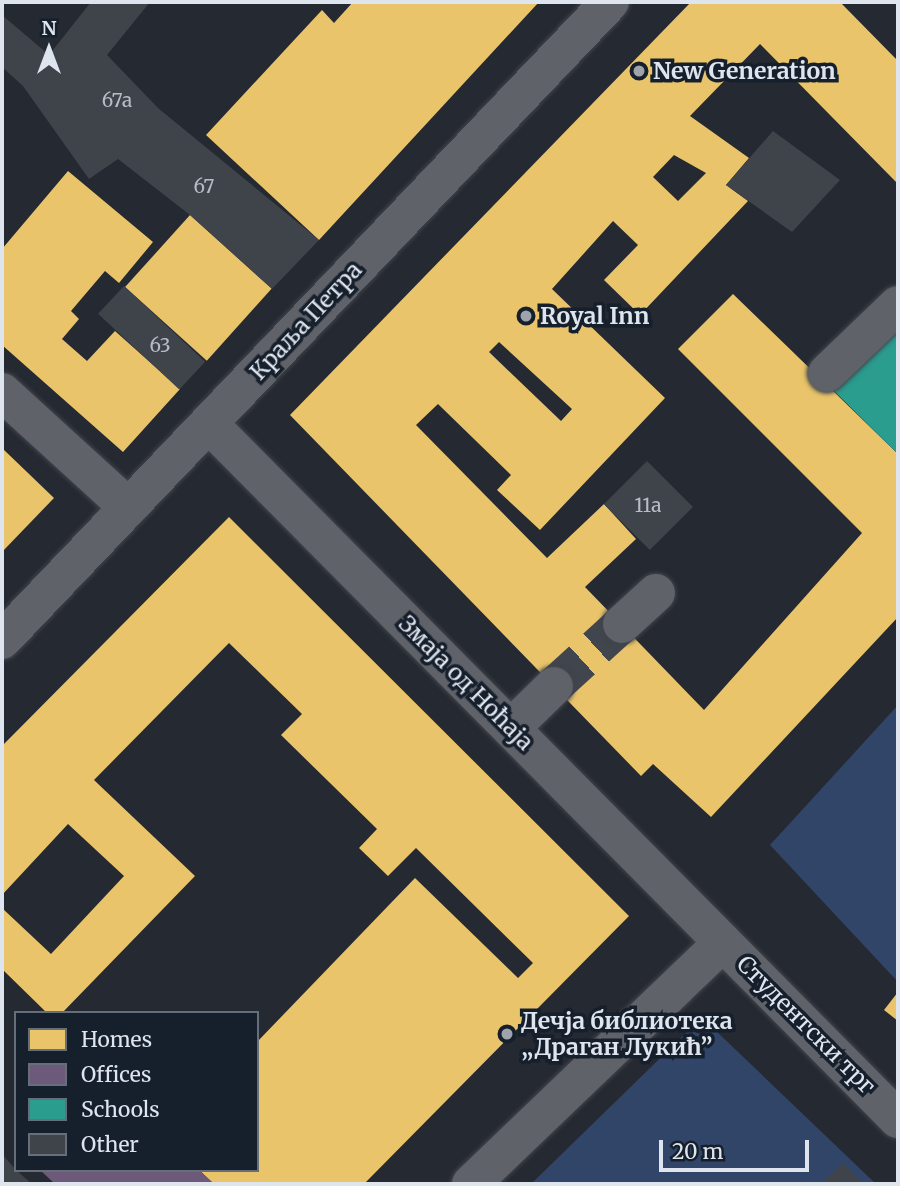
<!DOCTYPE html>
<meta charset="utf-8">
<style>
body{margin:0}
#map{position:relative;width:900px;height:1186px;overflow:hidden;background:#252931;font-family:Merriweather,serif}
div>[style]{position:absolute}
.green>*{inset:0;background:#304567}
.homes>*{inset:0;background:#e9c46a;transform-origin:0 0}
.offices>*{inset:0;background:#6d597a}
.schools>*{inset:0;background:#2a9d8f}
.building>*{inset:0;background:#3f444b;transform-origin:0 0}
.minor-tunnel>*{height:38px;margin-top:-19px;transform-origin:0;background:repeating-linear-gradient(90deg,#41454d 0 38px,transparent 0 57px)}
.roads{filter:drop-shadow(0 0 2px #41444b) drop-shadow(0 0 2px #41444b)}
.minor>*{height:38px;margin:-19px;padding:0 19px;transform-origin:19px;border-radius:19px;background:#5f6268}
.dots>*{width:19px;height:19px;translate:-50% -50%;box-sizing:border-box;border:4px solid #161f2c;border-radius:50%}
span{translate:-50% -50%;white-space:nowrap;text-align:center;line-height:1.15;-webkit-text-stroke:7px #161f2c;paint-order:stroke}
.number-label{font-size:19px;color:#b7bdc5}
.number-label span{-webkit-text-stroke-width:0}
.poi-label{font-size:23px;color:#dfe5ee;font-weight:700}
.left{translate:0 -50%;text-align:left}
.street-label{font-size:23px;color:#dfe5ee}
.frame{position:absolute;inset:0;border:4px solid #dfe5ee;pointer-events:none}
.legend{position:absolute;left:14px;top:1011px;width:245px;height:161px;box-sizing:border-box;background:#161f2c;border:2px solid #666e7a;margin:0;padding:9px 12px;list-style:none;font-size:21px;color:#dfe5ee}
.legend li{display:flex;align-items:center;gap:14px;height:35px}
.legend b{width:35px;border:2px solid #666e7a}
.north{position:absolute;left:14px;top:14px;width:70px;height:70px;-webkit-text-stroke:5px #161f2c;paint-order:stroke;rotate:0deg;font-size:19px;font-weight:700;line-height:28px;text-align:center;color:#dfe5ee}
.north::after{content:'';display:block;margin:auto;width:24px;height:32px;background:#dfe5ee;clip-path:polygon(50% 0,100% 100%,50% 72%,0 100%)}
.scale{position:absolute;left:659px;top:1140px;width:150px;height:32px;box-sizing:border-box;border:4px solid #dfe5ee;border-top:0;padding-left:9px;font-size:21px;line-height:24px;white-space:nowrap;color:#dfe5ee;-webkit-text-stroke:5px #161f2c;paint-order:stroke}
</style>
<div id="map">
<div class="green">
<div style="clip-path:polygon(898px 705px,898px 982px,770px 845px)"></div>
<div style="clip-path:polygon(689px 1030px,700px 1034px,715px 1030px,876px 1184px,531px 1184px)"></div>
</div>
<div class="homes">
<div style="clip-path:polygon(353px 2px,539px 2px,319px 240px,206px 135px,322px 10px,334px 23px)"></div>
<div style="clip-path:polygon(evenodd,691px 2px,840px 2px,898px 61px,898px 184px,760px 44px,690px 116px,749px 158px,726px 185px,748px 201px,640px 315px,604px 280px,638px 245px,613px 221px,552px 289px,665px 398px,540px 530px,497px 490px,511px 475px,438px 404px,416px 425px,547px 558px,604px 504px,636px 539px,585px 587px,704px 710px,862px 533px,678px 349px,733px 294px,898px 454px,898px 617px,711px 817px,653px 764px,641px 776px,290px 415px,691px 2px,674px 155px,706px 173px,678px 201px,653px 177px,674px 155px,691px 2px,499px 342px,572px 409px,561px 421px,489px 352px,499px 342px)"></div>
<div style="clip-path:polygon(68px 171px,153px 242px,119px 283px,105px 271px,71px 311px,79px 319px,62px 339px,87px 361px,115px 331px,180px 389px,123px 452px,2px 345px,2px 249px)"></div>
<div style="left:190px;top:215px;width:110px;height:97px;rotate:42deg"></div>
<div style="clip-path:polygon(2px 448px,54px 498px,2px 552px)"></div>
<div style="clip-path:polygon(229px 517px,629px 916px,364px 1184px,214px 1184px,199px 1170px,257px 1170px,257px 1042px,415px 878px,518px 978px,533px 963px,416px 848px,388px 876px,359px 848px,377px 829px,281px 735px,302px 714px,229px 643px,94px 780px,195px 876px,62px 1013px,47px 1013px,2px 969px,2px 908px,51px 954px,124px 876px,68px 824px,2px 895px,2px 746px)"></div>
<div style="clip-path:polygon(898px 992px,898px 1021px,884px 1010px)"></div>
</div>
<div class="offices">
<div style="clip-path:polygon(40px 1170px,199px 1170px,214px 1184px,55px 1184px)"></div>
</div>
<div class="schools">
<div style="clip-path:polygon(898px 329px,898px 454px,833px 390px)"></div>
</div>
<div class="building">
<div style="clip-path:polygon(91px 2px,150px 2px,107px 55px,158px 108px,319px 240px,272px 289px,190px 215px,118px 159px,89px 179px,23px 86px,2px 67px,2px 15px,49px 55px)"></div>
<div style="clip-path:polygon(773px 131px,840px 180px,792px 232px,726px 185px)"></div>
<div style="left:124px;top:286px;width:111px;height:38px;rotate:43deg"></div>
<div style="left:647px;top:461px;width:65px;height:61px;rotate:45deg"></div>
<div style="clip-path:polygon(2px 1154px,16px 1170px,32px 1184px,2px 1184px)"></div>
<div style="clip-path:polygon(843px 1163px,864px 1184px,821px 1184px)"></div>
</div>
<div class="minor-tunnel">
<div style="left:554px;top:686px;width:92px;rotate:-42.4deg"></div>
</div>
<div class="roads">
<div class="minor">
<div style="left:827px;top:373px;width:98px;rotate:-43.8deg"></div>
<div style="left:2px;top:392px;width:171px;rotate:42.4deg"></div>
<div style="left:209px;top:424px;width:979px;rotate:45.25deg"></div>
<div style="left:622px;top:624px;width:46px;rotate:-42.4deg"></div>
<div style="left:2px;top:640px;width:881px;rotate:-46.38deg"></div>
<div style="left:511px;top:728px;width:60px;rotate:-44.3deg"></div>
<div style="left:471px;top:1184px;width:349px;rotate:-43.8deg"></div>
</div>
</div>
<div class="dots">
<div style="left:639px;top:71px;background:#9ea3ac"></div>
<div style="left:526px;top:316px;background:#9ea3ac"></div>
<div style="left:507px;top:1034px;background:#9ea3ac"></div>
</div>
<div class="number-label">
<span style="left:117px;top:101px">67a</span>
<span style="left:204px;top:187px">67</span>
<span style="left:160px;top:346px">63</span>
<span style="left:648px;top:506px">11a</span>
</div>
<div class="poi-label">
<span class="left" style="left:653px;top:71px">New Generation</span>
<span class="left" style="left:540px;top:316px">Royal Inn</span>
<span class="left" style="left:521px;top:1034px">Дечја библиотека<br>„Драган Лукић”</span>
</div>
<div class="street-label">
<span style="left:306px;top:321px;rotate:-47deg">Краља Петра</span>
<span style="left:466px;top:683px;rotate:45deg">Змаја од Ноћаја</span>
<span style="left:806px;top:1025px;rotate:45deg">Студентски трг</span>
</div>
<div class="frame"></div>
<ul class="legend">
<li><b style="height:19px;background:#e9c46a"></b>Homes</li>
<li><b style="height:19px;background:#6d597a"></b>Offices</li>
<li><b style="height:19px;background:#2a9d8f"></b>Schools</li>
<li><b style="height:19px;background:#3f444b"></b>Other</li>
</ul>
<div class="north">N</div>
<div class="scale">20 m</div>
</div>
